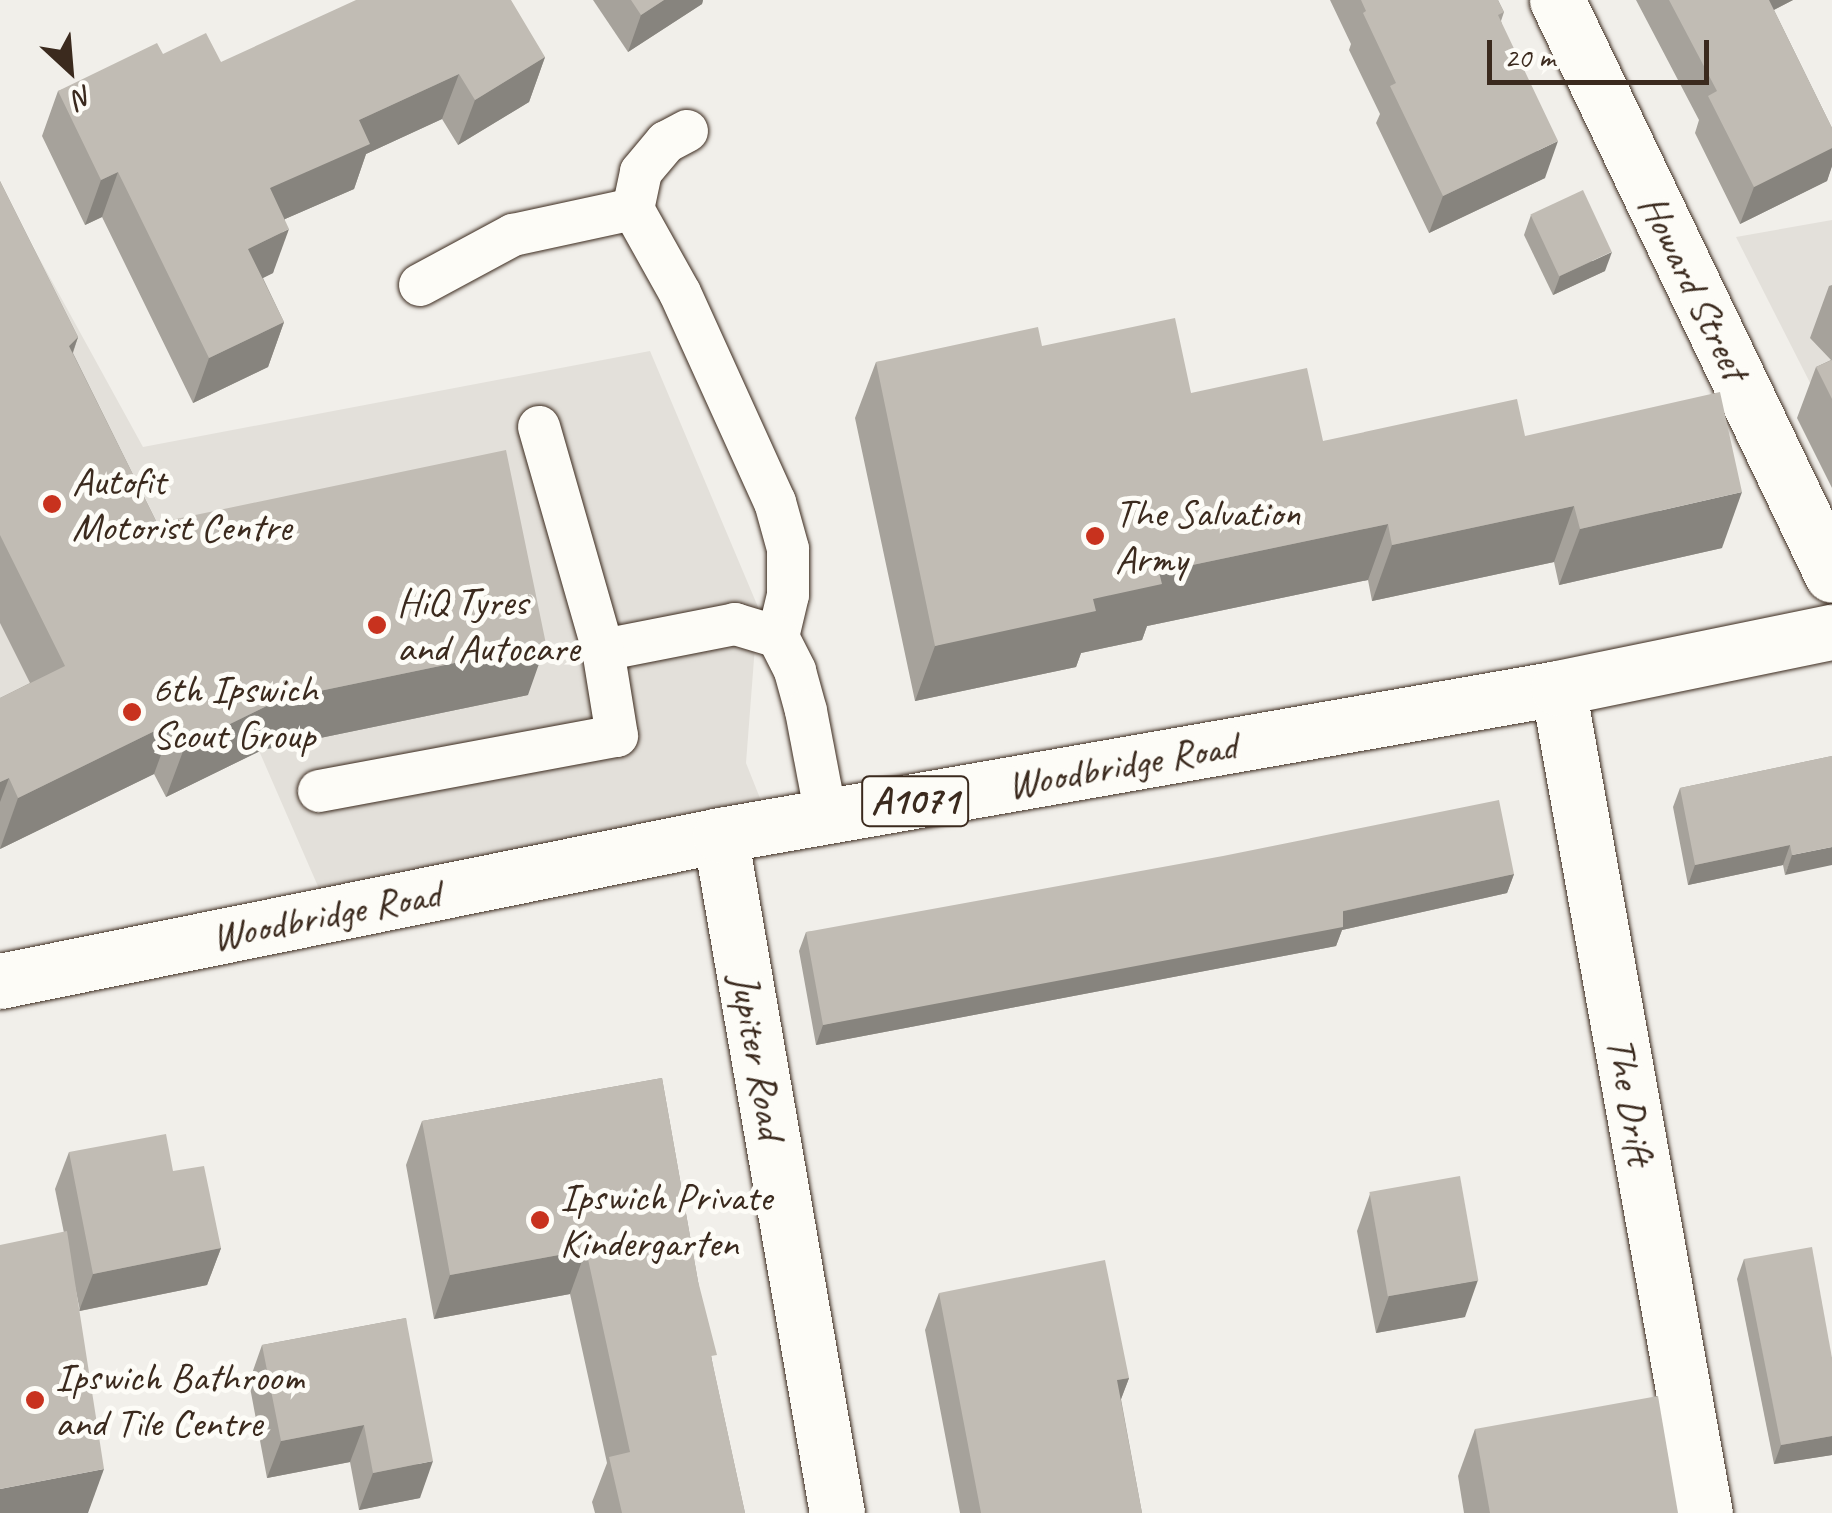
<!DOCTYPE html>
<style>
body{margin:0}
#map{position:relative;width:1832px;height:1513px;overflow:hidden;background:#f1efea;font-family:Caveat,sans-serif}
div>[style]{position:absolute}
.built>*{inset:0;background:#e3e0da}
.roads{filter:drop-shadow(0 0 2px #3b2a1e) drop-shadow(0 0 2px #3b2a1e)}
.lane>*{height:42px;margin:-21px;padding:0 21px;transform-origin:21px;border-radius:21px;background:#fdfcf7}
.street>*{height:55px;margin:-27.5px;padding:0 27.5px;transform-origin:27.5px;border-radius:27.5px;background:#fdfcf7}
.primary>*{height:55px;margin:-27.5px;padding:0 27.5px;transform-origin:27.5px;border-radius:27.5px;background:#fdfcf7}
.wall>*{inset:0;background:#a6a29b}
.shaded-wall>*{inset:0;background:#87847e}
.building>*{inset:0;background:#c1bcb4;transform-origin:0 0}
.dots>*{width:28px;height:28px;translate:-50% -50%;box-sizing:border-box;border:5px solid #fdfcf7;border-radius:50%}
span{translate:-50% -50%;white-space:nowrap;text-align:center;line-height:1.15;-webkit-text-stroke:10px #fdfcf7;paint-order:stroke}
.shield-label span{padding:2px 8px;background:#fdfcf7;border:2px solid;border-radius:8px;-webkit-text-stroke-width:0}
.shield-label{font-size:38px;color:#3b2a1e;font-weight:700}
.street-label{font-size:40px;color:#3b2a1e}
.poi-label{font-size:40px;color:#3b2a1e}
.left{translate:0 -50%;text-align:left}
.north{position:absolute;left:20px;top:20px;width:100px;height:100px;-webkit-text-stroke:8px #fdfcf7;paint-order:stroke;rotate:154deg;font-size:28px;font-weight:700;line-height:40px;text-align:center;color:#3b2a1e}
.north::after{content:'';display:block;margin:auto;width:35px;height:45px;background:#3b2a1e;clip-path:polygon(50% 0,100% 100%,50% 72%,0 100%)}
.scale{position:absolute;left:1487px;top:40px;width:222px;height:45px;box-sizing:border-box;border:5px solid #3b2a1e;border-top:0;padding-left:12px;font-size:30px;line-height:35px;white-space:nowrap;color:#3b2a1e;-webkit-text-stroke:8px #fdfcf7;paint-order:stroke}
</style>
<div id="map">
<div class="built">
<div style="clip-path:polygon(9px 203px,143px 447px,650px 351px,758px 607px,746px 763px,771px 826px,330px 914px,200px 615px,0 708px,0 208px)"></div>
<div style="clip-path:polygon(1832px 220px,1832px 426px,1736px 237px)"></div>
</div>
<div class="roads">
<div class="lane">
<div style="left:687px;top:131px;width:24px;rotate:152deg"></div>
<div style="left:666px;top:142px;width:39px;rotate:130deg"></div>
<div style="left:641px;top:172px;width:38px;rotate:102deg"></div>
<div style="left:633px;top:209px;width:96px;rotate:60.8deg"></div>
<div style="left:680px;top:293px;width:230px;rotate:65.6deg"></div>
<div style="left:775px;top:502px;width:49px;rotate:74.5deg"></div>
<div style="left:788px;top:549px;width:46px;rotate:90deg"></div>
<div style="left:788px;top:595px;width:43px;rotate:103.4deg"></div>
<div style="left:420px;top:285px;width:106px;rotate:-28.3deg"></div>
<div style="left:513px;top:235px;width:123px;rotate:-12.2deg"></div>
<div style="left:603px;top:650px;width:135px;rotate:-11.1deg"></div>
<div style="left:735px;top:624px;width:45px;rotate:16.8deg"></div>
<div style="left:778px;top:637px;width:38px;rotate:63deg"></div>
<div style="left:795px;top:671px;width:41px;rotate:74.6deg"></div>
<div style="left:806px;top:711px;width:107px;rotate:79.2deg"></div>
<div style="left:319px;top:791px;width:303px;rotate:-10.5deg"></div>
<div style="left:617px;top:736px;width:87px;rotate:-99.2deg"></div>
<div style="left:603px;top:650px;width:232px;rotate:-106deg"></div>
</div>
<div class="street">
<div style="left:1557px;top:0;width:637px;rotate:64.44deg"></div>
<div style="left:1558px;top:688px;width:838px;rotate:79.9deg"></div>
<div style="left:720px;top:835px;width:688px;rotate:80.21deg"></div>
</div>
<div class="primary">
<div style="left:0;top:981px;width:735px;rotate:-11.46deg"></div>
<div style="left:720px;top:835px;width:851px;rotate:-9.95deg"></div>
<div style="left:1558px;top:688px;width:280px;rotate:-11.6deg"></div>
</div>
</div>
<div class="wall">
<div style="clip-path:polygon(593px 0,703px 0,702px 4px,628px 52px)"></div>
<div style="clip-path:polygon(1330px 0,1498px 0,1504px 12px,1501px 21px,1545px 178px,1429px 233px,1376px 123px,1380px 114px,1349px 50px,1351px 44px)"></div>
<div style="clip-path:polygon(1636px 0,1793px 0,1774px 10px,1832px 128px,1832px 166px,1827px 181px,1740px 224px,1695px 133px,1699px 120px)"></div>
<div style="clip-path:polygon(163px 54px,221px 62px,545px 57px,529px 102px,458px 145px,442px 119px,366px 154px,354px 189px,285px 219px,273px 273px,263px 278px,284px 322px,268px 367px,193px 403px,102px 217px,85px 225px,42px 136px,58px 91px)"></div>
<div style="clip-path:polygon(0 181px,78px 337px,73px 353px,157px 523px,528px 695px,262px 750px,166px 797px,154px 774px,0 849px,0 698px,30px 683px,0 623px)"></div>
<div style="clip-path:polygon(1531px 215px,1605px 271px,1553px 295px,1524px 235px)"></div>
<div style="clip-path:polygon(1832px 285px,1832px 488px,1797px 418px,1816px 367px,1831px 360px,1810px 338px,1829px 286px)"></div>
<div style="clip-path:polygon(1042px 346px,1191px 393px,1323px 441px,1525px 436px,1722px 548px,1559px 585px,1554px 562px,1372px 601px,1368px 580px,1147px 626px,1142px 640px,1081px 653px,1076px 667px,915px 701px,855px 418px,876px 362px)"></div>
<div style="clip-path:polygon(1832px 756px,1785px 875px,1783px 865px,1688px 885px,1673px 807px,1680px 788px)"></div>
<div style="clip-path:polygon(1514px 874px,1507px 893px,1342px 930px,1336px 946px,816px 1045px,799px 951px,806px 932px)"></div>
<div style="clip-path:polygon(662px 1078px,713px 1366px,745px 1513px,595px 1513px,592px 1502px,607px 1463px,570px 1294px,434px 1319px,406px 1165px,422px 1121px)"></div>
<div style="clip-path:polygon(69px 1152px,173px 1171px,221px 1248px,207px 1285px,80px 1311px,55px 1189px)"></div>
<div style="clip-path:polygon(1370px 1194px,1465px 1317px,1376px 1333px,1357px 1231px)"></div>
<div style="clip-path:polygon(1744px 1259px,1832px 1358px,1832px 1455px,1774px 1464px,1737px 1279px)"></div>
<div style="clip-path:polygon(939px 1293px,1129px 1378px,1121px 1399px,1142px 1513px,960px 1513px,925px 1330px)"></div>
<div style="clip-path:polygon(406px 1318px,420px 1498px,359px 1510px,350px 1462px,267px 1478px,249px 1382px,262px 1345px)"></div>
<div style="clip-path:polygon(1475px 1429px,1678px 1513px,1464px 1513px,1458px 1476px)"></div>
</div>
<div class="shaded-wall">
<div style="clip-path:polygon(664px 0,703px 0,702px 4px,628px 52px,641px 15px)"></div>
<div style="clip-path:polygon(1757px 0,1793px 0,1748px 23px)"></div>
<div style="clip-path:polygon(545px 57px,529px 102px,458px 145px,475px 100px)"></div>
<div style="clip-path:polygon(459px 74px,442px 119px,366px 154px,354px 189px,253px 233px,270px 188px,359px 120px)"></div>
<div style="clip-path:polygon(1558px 141px,1545px 178px,1429px 233px,1443px 196px)"></div>
<div style="clip-path:polygon(1832px 148px,1832px 166px,1827px 181px,1740px 224px,1754px 187px)"></div>
<div style="clip-path:polygon(118px 172px,102px 217px,85px 225px,101px 180px)"></div>
<div style="clip-path:polygon(289px 229px,273px 273px,232px 293px,248px 249px)"></div>
<div style="clip-path:polygon(1612px 252px,1605px 271px,1553px 295px,1560px 276px)"></div>
<div style="clip-path:polygon(284px 322px,268px 367px,193px 403px,209px 358px)"></div>
<div style="clip-path:polygon(78px 337px,60px 388px,69px 346px)"></div>
<div style="clip-path:polygon(1742px 492px,1722px 548px,1559px 585px,1580px 529px)"></div>
<div style="clip-path:polygon(1574px 506px,1554px 562px,1372px 601px,1392px 545px)"></div>
<div style="clip-path:polygon(1388px 524px,1368px 580px,1147px 626px,1142px 640px,1081px 653px,1076px 667px,915px 701px,935px 646px,1093px 599px,1159px 572px)"></div>
<div style="clip-path:polygon(546px 644px,528px 695px,262px 750px,166px 797px,185px 746px,281px 699px)"></div>
<div style="clip-path:polygon(173px 722px,154px 774px,0 849px,18px 798px)"></div>
<div style="clip-path:polygon(9px 778px,0 802px,0 782px)"></div>
<div style="clip-path:polygon(1790px 845px,1783px 865px,1688px 885px,1695px 865px)"></div>
<div style="clip-path:polygon(1832px 847px,1832px 865px,1785px 875px,1792px 855px)"></div>
<div style="clip-path:polygon(1514px 874px,1507px 893px,1342px 930px,1336px 946px,816px 1045px,823px 1025px)"></div>
<div style="clip-path:polygon(221px 1248px,207px 1285px,79px 1311px,93px 1274px)"></div>
<div style="clip-path:polygon(586px 1250px,570px 1294px,434px 1319px,450px 1275px)"></div>
<div style="clip-path:polygon(1478px 1280px,1465px 1317px,1376px 1333px,1389px 1296px)"></div>
<div style="clip-path:polygon(1129px 1378px,1115px 1415px,1117px 1380px)"></div>
<div style="clip-path:polygon(364px 1425px,350px 1462px,267px 1478px,281px 1441px)"></div>
<div style="clip-path:polygon(1832px 1436px,1832px 1455px,1774px 1464px,1781px 1445px)"></div>
<div style="clip-path:polygon(433px 1461px,420px 1498px,359px 1510px,373px 1473px)"></div>
<div style="clip-path:polygon(104px 1469px,88px 1513px,0 1513px,0 1489px)"></div>
</div>
<div class="building">
<div style="clip-path:polygon(356px 0,511px 0,545px 57px,475px 100px,459px 74px,359px 120px,370px 144px,270px 188px,289px 229px,248px 249px,284px 322px,209px 358px,118px 172px,101px 180px,58px 91px,157px 43px,163px 54px,206px 33px,221px 62px)"></div>
<div style="clip-path:polygon(631px 0,664px 0,641px 15px)"></div>
<div style="clip-path:polygon(1361px 0,1498px 0,1504px 12px,1498px 15px,1558px 141px,1443px 196px,1390px 86px,1396px 83px,1363px 13px,1366px 11px)"></div>
<div style="clip-path:polygon(1669px 0,1769px 0,1832px 128px,1832px 148px,1754px 187px,1708px 96px,1717px 91px)"></div>
<div style="clip-path:polygon(0 181px,78px 337px,69px 346px,157px 523px,506px 450px,546px 644px,281px 699px,185px 746px,173px 722px,18px 798px,9px 778px,0 782px,0 698px,65px 666px,0 535px)"></div>
<div style="left:1583px;top:190px;width:68px;height:58px;rotate:65deg"></div>
<div style="clip-path:polygon(1175px 318px,1191px 393px,1307px 368px,1323px 441px,1517px 399px,1525px 436px,1720px 392px,1742px 492px,1580px 529px,1574px 506px,1392px 545px,1388px 524px,1159px 572px,1162px 584px,1093px 599px,1096px 611px,935px 646px,876px 362px,1038px 327px,1042px 346px)"></div>
<div style="clip-path:polygon(1832px 360px,1832px 399px,1816px 367px)"></div>
<div style="clip-path:polygon(1832px 756px,1832px 847px,1792px 855px,1790px 845px,1695px 865px,1680px 788px)"></div>
<div style="clip-path:polygon(1499px 800px,1514px 874px,1343px 911px,1343px 927px,823px 1025px,806px 932px,1223px 856px)"></div>
<div style="clip-path:polygon(662px 1078px,698px 1281px,717px 1355px,711px 1356px,745px 1513px,622px 1513px,609px 1457px,630px 1452px,586px 1250px,450px 1275px,422px 1121px)"></div>
<div style="clip-path:polygon(166px 1134px,173px 1171px,204px 1166px,221px 1248px,93px 1274px,69px 1152px)"></div>
<div style="left:1460px;top:1176px;width:106px;height:92px;rotate:80deg"></div>
<div style="clip-path:polygon(67px 1231px,104px 1469px,0 1489px,0 1245px)"></div>
<div style="clip-path:polygon(1812px 1247px,1832px 1358px,1832px 1436px,1781px 1445px,1744px 1259px)"></div>
<div style="clip-path:polygon(1105px 1260px,1129px 1378px,1117px 1380px,1142px 1513px,981px 1513px,939px 1293px)"></div>
<div style="clip-path:polygon(406px 1318px,433px 1461px,373px 1473px,364px 1425px,281px 1441px,262px 1345px)"></div>
<div style="clip-path:polygon(1658px 1396px,1678px 1513px,1490px 1513px,1475px 1429px)"></div>
</div>
<div class="dots">
<div style="left:52px;top:504px;background:#c8321e"></div>
<div style="left:1095px;top:536px;background:#c8321e"></div>
<div style="left:377px;top:625px;background:#c8321e"></div>
<div style="left:132px;top:712px;background:#c8321e"></div>
<div style="left:540px;top:1220px;background:#c8321e"></div>
<div style="left:35px;top:1400px;background:#c8321e"></div>
</div>
<div class="shield-label">
<span style="left:915px;top:801px">A1071</span>
</div>
<div class="street-label">
<span style="left:1694px;top:287px;rotate:64deg">Howard Street</span>
<span style="left:1122px;top:765px;rotate:-10deg">Woodbridge Road</span>
<span style="left:326px;top:915px;rotate:-11deg">Woodbridge Road</span>
<span style="left:758px;top:1056px;rotate:80deg">Jupiter Road</span>
<span style="left:1631px;top:1101px;rotate:80deg">The Drift</span>
</div>
<div class="poi-label">
<span class="left" style="left:72px;top:504px">Autofit<br>Motorist Centre</span>
<span class="left" style="left:1115px;top:536px">The Salvation<br>Army</span>
<span class="left" style="left:397px;top:625px">HiQ Tyres<br>and Autocare</span>
<span class="left" style="left:152px;top:712px">6th Ipswich<br>Scout Group</span>
<span class="left" style="left:560px;top:1220px">Ipswich Private<br>Kindergarten</span>
<span class="left" style="left:55px;top:1400px">Ipswich Bathroom<br>and Tile Centre</span>
</div>
<div class="north">N</div>
<div class="scale">20 m</div>
</div>
